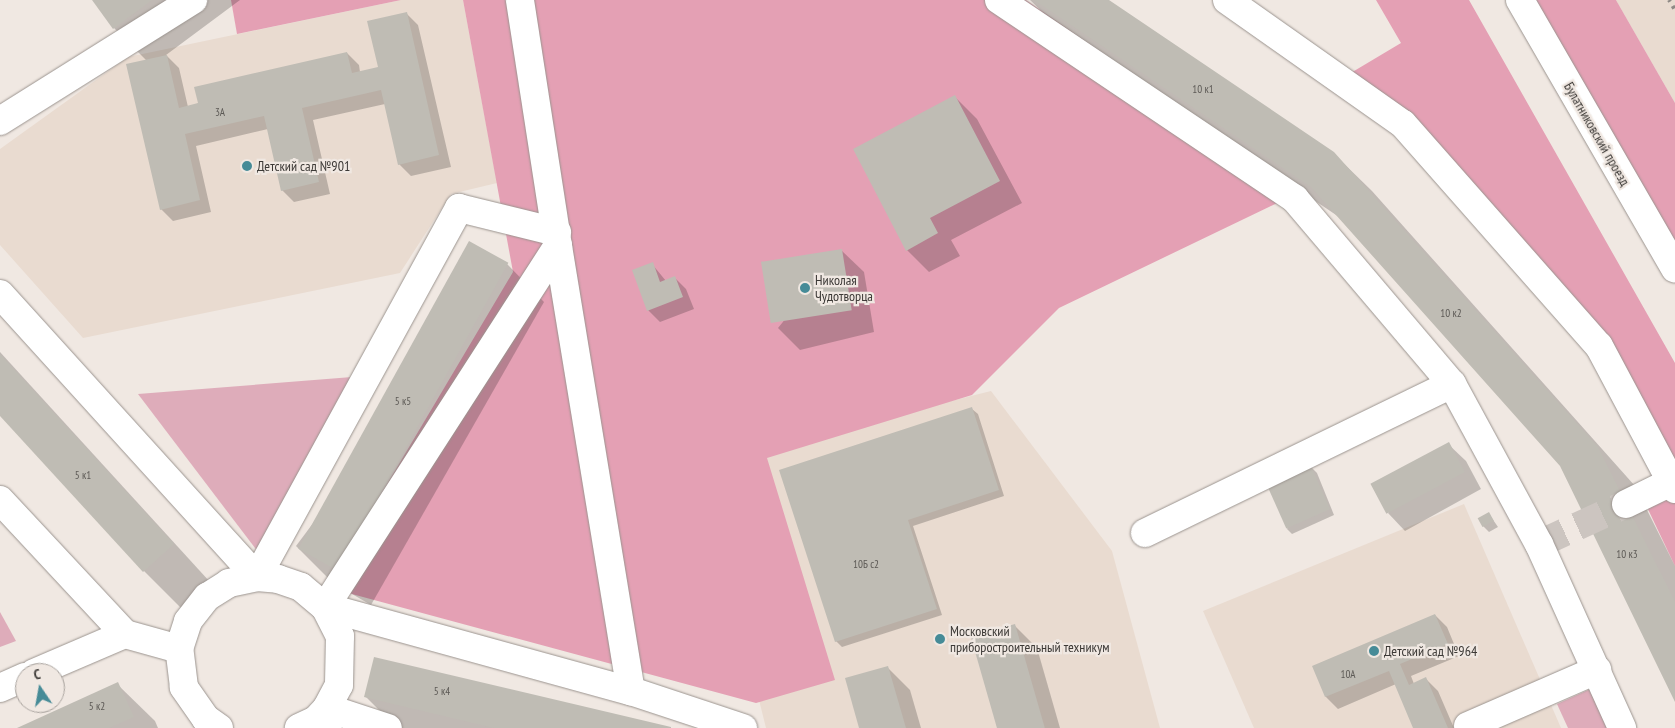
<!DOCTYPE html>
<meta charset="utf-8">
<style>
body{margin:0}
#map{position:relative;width:1675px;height:728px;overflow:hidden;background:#f0e8e2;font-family:"PT Sans Narrow",sans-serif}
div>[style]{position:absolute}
.built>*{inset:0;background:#e9dbd0}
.green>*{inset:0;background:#deacba}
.forest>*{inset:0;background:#e4a0b4}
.shadow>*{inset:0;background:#0003}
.building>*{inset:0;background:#bfbcb4;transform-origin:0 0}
.minor-tunnel>*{height:28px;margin-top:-14px;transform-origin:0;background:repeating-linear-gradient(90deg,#ccc5c0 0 28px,transparent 0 42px)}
.roads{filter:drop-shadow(0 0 1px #9b948f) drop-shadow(0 0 1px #9b948f)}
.minor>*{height:28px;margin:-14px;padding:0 14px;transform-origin:14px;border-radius:14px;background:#fff}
.rail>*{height:4px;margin-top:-2px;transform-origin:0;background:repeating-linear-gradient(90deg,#8e8985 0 2.5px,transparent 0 7.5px)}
.dots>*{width:14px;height:14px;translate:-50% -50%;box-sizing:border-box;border:2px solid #f0e8e2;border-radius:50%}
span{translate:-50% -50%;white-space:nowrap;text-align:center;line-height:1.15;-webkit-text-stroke:4.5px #f0e8e2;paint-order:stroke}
.number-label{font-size:11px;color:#5d5a56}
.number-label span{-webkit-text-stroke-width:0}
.street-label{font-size:14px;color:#3c3936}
.poi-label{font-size:14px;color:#3c3936}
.left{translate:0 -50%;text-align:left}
.north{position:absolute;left:15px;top:663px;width:50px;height:50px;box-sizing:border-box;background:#f0e8e2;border:1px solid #a8a29d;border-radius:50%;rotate:348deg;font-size:14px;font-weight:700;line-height:20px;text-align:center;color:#3c3936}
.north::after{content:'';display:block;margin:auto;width:18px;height:22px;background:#468b97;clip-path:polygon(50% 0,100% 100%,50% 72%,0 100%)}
</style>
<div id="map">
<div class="built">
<div style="clip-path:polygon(401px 0,463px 0,497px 183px,451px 194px,400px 273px,83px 338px,0 245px,0 149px,128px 57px)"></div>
<div style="clip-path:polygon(1616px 0,1675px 0,1675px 103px)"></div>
<div style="clip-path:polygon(991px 391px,1112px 551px,1160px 728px,766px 728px,700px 464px)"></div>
<div style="clip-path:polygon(1464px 504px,1561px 728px,1254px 728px,1203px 611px)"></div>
</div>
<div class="green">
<div style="clip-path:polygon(352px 377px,258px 552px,138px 394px)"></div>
<div style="clip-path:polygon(0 612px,16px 641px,0 647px)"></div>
<div style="clip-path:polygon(1597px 686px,1612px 728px,1568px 728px,1557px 704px)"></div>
</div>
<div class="forest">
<div style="clip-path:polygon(231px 0,401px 0,237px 34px)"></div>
<div style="clip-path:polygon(463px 0,1026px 0,1302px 191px,1059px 308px,972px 395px,767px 458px,835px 680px,756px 703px,326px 587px,513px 272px)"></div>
<div style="clip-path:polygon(1376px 0,1469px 0,1675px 363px,1675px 473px,1604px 342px,1344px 77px,1401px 43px)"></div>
<div style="clip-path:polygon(1533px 0,1616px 0,1675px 103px,1675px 243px)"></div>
<div style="clip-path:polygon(1675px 490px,1675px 566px,1646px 505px)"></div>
</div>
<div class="shadow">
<div style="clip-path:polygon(94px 0,240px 0,166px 55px,179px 68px,188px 107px,347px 53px,359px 65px,360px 72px,379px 68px,406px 13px,418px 25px,451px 167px,411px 176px,399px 164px,385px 104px,313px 120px,330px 194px,294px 202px,282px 190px,268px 129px,196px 146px,211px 212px,173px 221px,161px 209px,147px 61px,114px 28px)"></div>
<div style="clip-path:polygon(1030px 0,1107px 0,1333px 153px,1372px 191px,1635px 486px,1675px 566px,1675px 699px,1561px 465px,1339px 217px,1056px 25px)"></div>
<div style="clip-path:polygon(955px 97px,977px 119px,1022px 203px,951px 240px,960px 256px,929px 272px,907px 250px)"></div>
<div style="clip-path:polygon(841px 250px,864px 272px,874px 332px,800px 350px,778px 328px)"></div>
<div style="clip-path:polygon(507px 264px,544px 302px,371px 605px,333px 583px,296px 546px)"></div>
<div style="clip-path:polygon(652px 264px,666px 281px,674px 277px,686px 289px,694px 309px,660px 322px,648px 310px)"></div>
<div style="clip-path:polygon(0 352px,210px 582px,181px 608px,144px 571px,0 414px)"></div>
<div style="clip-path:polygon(972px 409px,978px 414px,1004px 496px,913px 526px,942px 615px,842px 647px,836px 641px)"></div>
<div style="clip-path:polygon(1448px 444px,1466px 461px,1481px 489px,1405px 531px,1388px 513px)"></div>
<div style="clip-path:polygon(1311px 467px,1317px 473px,1334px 515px,1292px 534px,1287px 529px)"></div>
<div style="clip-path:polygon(1489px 514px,1498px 527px,1489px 532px,1483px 526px)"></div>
<div style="clip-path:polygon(1435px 615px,1447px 627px,1459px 656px,1411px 676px,1414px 684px,1426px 679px,1438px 691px,1454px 728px,1414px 728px,1396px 684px,1338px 709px,1326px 697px,1314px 667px)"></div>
<div style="clip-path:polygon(1015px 626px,1037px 648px,1060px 728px,998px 728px)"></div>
<div style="clip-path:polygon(888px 668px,910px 690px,921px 728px,861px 728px)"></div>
<div style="clip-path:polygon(117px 684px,155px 721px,158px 728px,20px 728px)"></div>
<div style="clip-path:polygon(366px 697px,669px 728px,397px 728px)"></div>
</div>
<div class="building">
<div style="clip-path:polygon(92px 0,152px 0,113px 29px)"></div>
<div style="clip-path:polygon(1034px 0,1109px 0,1334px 152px,1598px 447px,1675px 602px,1675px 702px,1560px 466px,1311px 187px)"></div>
<div style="clip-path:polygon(407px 12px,439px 155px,398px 165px,381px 90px,302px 108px,319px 182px,281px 191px,264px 116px,185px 134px,200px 200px,160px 210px,126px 64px,167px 55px,179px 108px,198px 103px,194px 87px,347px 52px,352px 73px,378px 67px,367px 21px)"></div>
<div style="clip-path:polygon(955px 95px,1000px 181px,930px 218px,938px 233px,906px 251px,853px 149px)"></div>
<div style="left:469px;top:241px;width:45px;height:352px;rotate:29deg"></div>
<div style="left:842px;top:249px;width:62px;height:82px;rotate:81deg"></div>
<div style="clip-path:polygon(653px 262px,660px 282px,675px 276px,683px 297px,647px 311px,632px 270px)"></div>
<div style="clip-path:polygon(0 354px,174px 544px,143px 572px,0 416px)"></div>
<div style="clip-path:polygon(972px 407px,999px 490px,908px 520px,937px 609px,835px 642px,779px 470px)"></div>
<div style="left:1449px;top:442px;width:34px;height:89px;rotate:62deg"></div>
<div style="left:1311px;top:466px;width:47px;height:48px;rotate:66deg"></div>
<div style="left:1489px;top:512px;width:10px;height:13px;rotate:61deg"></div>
<div style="clip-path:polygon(1435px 614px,1448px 644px,1400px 664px,1409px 685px,1426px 677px,1448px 728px,1413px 728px,1389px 671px,1325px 697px,1312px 666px)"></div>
<div style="left:1015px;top:624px;width:108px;height:46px;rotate:74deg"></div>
<div style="clip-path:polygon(374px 657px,671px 727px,671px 728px,494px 728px,364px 697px)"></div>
<div style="clip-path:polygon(888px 666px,906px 728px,859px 728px,845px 678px)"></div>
<div style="clip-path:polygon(118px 682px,134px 717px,109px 728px,17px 728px)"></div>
</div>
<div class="minor-tunnel">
<div style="left:1539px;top:544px;width:96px;rotate:-24.7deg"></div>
</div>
<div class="roads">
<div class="minor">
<div style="left:999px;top:0;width:357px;rotate:33.9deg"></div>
<div style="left:1295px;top:199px;width:243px;rotate:49.7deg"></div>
<div style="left:1452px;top:384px;width:182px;rotate:61.5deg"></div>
<div style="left:1539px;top:544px;width:202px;rotate:65.7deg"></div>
<div style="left:1227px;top:0;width:215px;rotate:35.2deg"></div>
<div style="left:1403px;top:124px;width:296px;rotate:48.6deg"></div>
<div style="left:1599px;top:346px;width:162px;rotate:62deg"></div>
<div style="left:1520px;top:0;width:310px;rotate:60deg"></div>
<div style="left:0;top:121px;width:228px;rotate:-32.1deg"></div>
<div style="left:558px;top:246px;width:451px;rotate:80.7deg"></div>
<div style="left:631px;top:691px;width:118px;rotate:18.3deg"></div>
<div style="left:0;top:294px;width:382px;rotate:47.8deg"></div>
<div style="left:257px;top:577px;width:421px;rotate:-61.3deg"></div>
<div style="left:459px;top:208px;width:101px;rotate:13.8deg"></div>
<div style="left:0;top:500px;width:183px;rotate:47deg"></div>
<div style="left:125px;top:634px;width:56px;rotate:15.5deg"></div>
<div style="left:1626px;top:504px;width:55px;rotate:-26.1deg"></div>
<div style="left:1145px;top:533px;width:341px;rotate:-25.9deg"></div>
<div style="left:325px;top:607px;width:430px;rotate:-57.2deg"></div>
<div style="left:558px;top:246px;width:249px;rotate:-98.8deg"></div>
<div style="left:325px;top:607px;width:317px;rotate:15.4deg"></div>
<div style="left:34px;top:673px;width:99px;rotate:-23.2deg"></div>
<div style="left:0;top:688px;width:27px;rotate:-24deg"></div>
<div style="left:328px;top:725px;width:17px;rotate:-93deg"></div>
<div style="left:327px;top:708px;width:64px;rotate:18.2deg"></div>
<div style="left:1468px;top:726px;width:141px;rotate:-23.5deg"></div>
<div style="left:219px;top:728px;width:16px;rotate:-145deg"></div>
<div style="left:206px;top:719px;width:39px;rotate:-125deg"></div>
<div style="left:184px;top:687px;width:38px;rotate:-97deg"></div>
<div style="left:179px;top:649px;width:29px;rotate:-72deg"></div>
<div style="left:188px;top:621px;width:31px;rotate:-52deg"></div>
<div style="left:207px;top:597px;width:26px;rotate:-32deg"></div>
<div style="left:229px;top:583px;width:29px;rotate:-12deg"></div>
<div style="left:257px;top:577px;width:21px;rotate:5deg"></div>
<div style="left:278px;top:579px;width:24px;rotate:19deg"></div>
<div style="left:301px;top:587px;width:31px;rotate:40deg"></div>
<div style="left:325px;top:607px;width:33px;rotate:63deg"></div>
<div style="left:340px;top:636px;width:49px;rotate:91.2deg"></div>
<div style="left:339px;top:685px;width:26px;rotate:118deg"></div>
<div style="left:327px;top:708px;width:16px;rotate:133deg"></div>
<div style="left:316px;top:720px;width:19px;rotate:155deg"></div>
</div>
</div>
<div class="rail">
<div style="left:1669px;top:0;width:12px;rotate:59deg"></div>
</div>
<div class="dots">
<div style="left:247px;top:166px;background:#468b97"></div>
<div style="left:805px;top:288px;background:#468b97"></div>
<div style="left:940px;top:639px;background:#468b97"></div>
<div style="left:1374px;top:651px;background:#468b97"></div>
</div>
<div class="number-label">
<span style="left:1203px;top:89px">10 к1</span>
<span style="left:220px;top:112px">3А</span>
<span style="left:1451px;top:313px">10 к2</span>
<span style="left:403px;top:401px">5 к5</span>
<span style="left:83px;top:475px">5 к1</span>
<span style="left:1627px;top:554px">10 к3</span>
<span style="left:866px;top:564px">10Б с2</span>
<span style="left:1348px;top:674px">10А</span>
<span style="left:442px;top:691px">5 к4</span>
<span style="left:97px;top:706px">5 к2</span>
</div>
<div class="street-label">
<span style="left:1597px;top:134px;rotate:60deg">Булатниковский проезд</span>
</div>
<div class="poi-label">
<span class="left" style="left:257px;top:166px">Детский сад №901</span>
<span class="left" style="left:815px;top:288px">Николая<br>Чудотворца</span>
<span class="left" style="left:950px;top:639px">Московский<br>приборостроительный техникум</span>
<span class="left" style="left:1384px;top:651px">Детский сад №964</span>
</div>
<div class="north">С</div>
</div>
